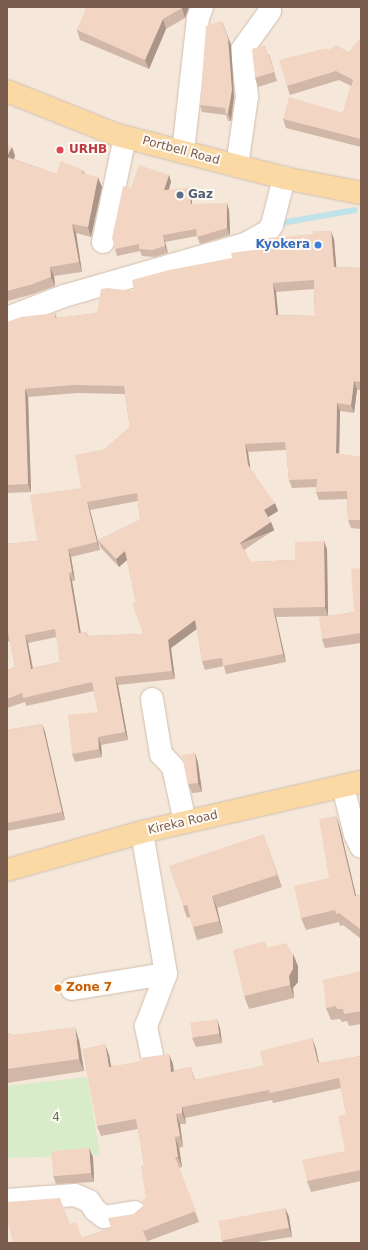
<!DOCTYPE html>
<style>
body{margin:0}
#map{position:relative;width:368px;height:1250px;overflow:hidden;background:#fdf6ec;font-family:"DejaVu Sans",sans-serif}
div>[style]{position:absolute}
.residential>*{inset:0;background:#f5e8da;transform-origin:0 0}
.green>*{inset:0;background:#d8ecc9}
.stream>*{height:5.5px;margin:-2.75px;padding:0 2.75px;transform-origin:2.75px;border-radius:2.75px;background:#bfe3e8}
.roads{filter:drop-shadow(0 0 1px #d1beb0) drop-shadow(0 0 1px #d1beb0)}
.minor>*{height:22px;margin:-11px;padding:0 11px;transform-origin:11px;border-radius:11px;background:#fff}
.major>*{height:22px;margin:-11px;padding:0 11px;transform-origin:11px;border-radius:11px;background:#fbd9a5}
.wall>*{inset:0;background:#d1b7a8}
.shaded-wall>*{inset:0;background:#aa9588;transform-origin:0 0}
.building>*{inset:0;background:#f3d5c3;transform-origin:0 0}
.dots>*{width:11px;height:11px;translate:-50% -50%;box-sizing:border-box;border:2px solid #fffaf3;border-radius:50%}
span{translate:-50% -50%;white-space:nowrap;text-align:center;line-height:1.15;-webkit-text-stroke:4px #fffaf3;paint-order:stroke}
.health-label{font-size:12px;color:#be3a42;font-weight:700}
.left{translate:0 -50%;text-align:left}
.street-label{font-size:12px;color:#7a5c4d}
.service-label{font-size:12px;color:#4e5e75;font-weight:700}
.shop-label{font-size:12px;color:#366cbe;font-weight:700}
.right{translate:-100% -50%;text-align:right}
.food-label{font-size:12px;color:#c56008;font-weight:700}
.park-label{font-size:12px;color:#537a41}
.frame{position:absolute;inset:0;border:8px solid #7a5c4d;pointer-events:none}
</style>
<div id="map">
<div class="residential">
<div style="left:7px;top:7px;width:354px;height:1236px"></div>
</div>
<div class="green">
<div style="clip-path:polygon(87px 1077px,100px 1155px,7px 1158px,7px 1086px)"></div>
</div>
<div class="stream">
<div style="left:276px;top:224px;width:80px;rotate:-10deg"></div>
</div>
<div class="roads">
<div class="minor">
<div style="left:183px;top:152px;width:135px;rotate:-83.6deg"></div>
<div style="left:198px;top:18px;width:12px;rotate:-70deg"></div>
<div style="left:237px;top:166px;width:70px;rotate:-81.8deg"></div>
<div style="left:247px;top:97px;width:47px;rotate:-96.1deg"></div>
<div style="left:242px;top:50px;width:48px;rotate:-54.3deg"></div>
<div style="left:103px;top:242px;width:107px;rotate:-78.2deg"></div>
<div style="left:7px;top:318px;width:61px;rotate:-21.1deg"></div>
<div style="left:64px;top:296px;width:188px;rotate:-16deg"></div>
<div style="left:245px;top:244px;width:26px;rotate:-29deg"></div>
<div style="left:268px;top:231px;width:7px;rotate:-56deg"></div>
<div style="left:272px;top:225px;width:49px;rotate:-75.7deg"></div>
<div style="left:152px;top:699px;width:56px;rotate:80.7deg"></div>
<div style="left:161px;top:754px;width:18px;rotate:47deg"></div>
<div style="left:173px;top:767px;width:56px;rotate:77.7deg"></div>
<div style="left:343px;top:787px;width:49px;rotate:75.7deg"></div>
<div style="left:355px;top:834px;width:14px;rotate:65deg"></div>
<div style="left:72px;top:989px;width:95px;rotate:-9.1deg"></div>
<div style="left:166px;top:974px;width:144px;rotate:-99.6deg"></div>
<div style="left:152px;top:1055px;width:30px;rotate:-102deg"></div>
<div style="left:146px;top:1026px;width:56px;rotate:-69deg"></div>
<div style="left:7px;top:1200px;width:68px;rotate:-4.2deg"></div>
<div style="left:75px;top:1195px;width:15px;rotate:23deg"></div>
<div style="left:89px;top:1201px;width:11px;rotate:56deg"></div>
<div style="left:95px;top:1210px;width:11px;rotate:38deg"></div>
<div style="left:104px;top:1217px;width:31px;rotate:-9deg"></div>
</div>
<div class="major">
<div style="left:7px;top:91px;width:118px;rotate:21.8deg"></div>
<div style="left:117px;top:135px;width:172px;rotate:14.4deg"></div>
<div style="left:284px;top:178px;width:78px;rotate:11deg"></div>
<div style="left:7px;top:870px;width:140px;rotate:-15.7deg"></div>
<div style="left:142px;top:832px;width:225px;rotate:-12.9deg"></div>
</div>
</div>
<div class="wall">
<div style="clip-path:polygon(87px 7px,189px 7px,185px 18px,166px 29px,149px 69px,80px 40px,77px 30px)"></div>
<div style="clip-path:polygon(361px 38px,361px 147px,286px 128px,283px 119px,343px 113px,351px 86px,339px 80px,290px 95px,287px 86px,328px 50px,349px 52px)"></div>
<div style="clip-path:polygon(231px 45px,234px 97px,231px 121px,228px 121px,226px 115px,202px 112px,200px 105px)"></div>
<div style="clip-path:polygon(269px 54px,277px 81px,258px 87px,255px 78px)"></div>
<div style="clip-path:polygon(12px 147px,15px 156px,14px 159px,56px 174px,83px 170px,85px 174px,102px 187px,91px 237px,76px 233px,82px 272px,54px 276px,55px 286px,33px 294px,8px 301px,7px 299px,7px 291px)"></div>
<div style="clip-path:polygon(169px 175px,171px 182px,169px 190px,191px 195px,192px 204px,229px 210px,230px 235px,200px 244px,197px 236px,165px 242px,168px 253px,155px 257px,142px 256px,140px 251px,117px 256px,115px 249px,131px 188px)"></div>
<div style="clip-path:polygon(evenodd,334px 239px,336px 267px,361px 268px,361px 390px,357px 390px,354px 413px,340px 411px,339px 454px,361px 457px,361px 529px,351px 528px,348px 520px,347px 499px,319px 500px,316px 492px,316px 487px,292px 488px,289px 480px,286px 450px,248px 452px,250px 468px,278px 511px,268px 517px,271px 522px,274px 530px,244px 550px,250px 562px,295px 560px,327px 549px,328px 616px,354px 612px,361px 568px,361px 643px,325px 648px,322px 639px,327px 616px,276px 617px,286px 662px,226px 674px,224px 666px,205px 670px,202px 661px,197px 629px,171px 648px,175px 679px,118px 685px,128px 740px,101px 745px,102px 757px,75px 762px,72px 754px,98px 712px,94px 691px,26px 706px,25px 702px,7px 708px,7px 670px,15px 667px,10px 641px,7px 642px,7px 544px,37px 541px,81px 488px,105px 449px,130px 427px,125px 394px,77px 393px,28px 397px,31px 492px,7px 493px,7px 322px,55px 313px,57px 318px,97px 313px,134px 291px,232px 258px,334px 239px,314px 289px,315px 316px,278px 315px,276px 292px,314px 289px,334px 239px,138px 501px,140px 520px,98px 540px,101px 548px,119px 567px,127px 560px,136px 602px,143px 634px,88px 636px,86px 632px,81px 633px,72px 581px,75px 581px,71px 557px,100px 550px,90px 510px,138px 501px,334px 239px,57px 637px,60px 662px,33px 668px,28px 643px,57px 637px)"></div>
<div style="clip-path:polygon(42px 724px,45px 732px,65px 820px,7px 831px,7px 730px)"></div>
<div style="clip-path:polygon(195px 753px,198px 763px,202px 792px,192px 793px,188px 784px)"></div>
<div style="clip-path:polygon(336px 816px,340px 828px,356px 896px,361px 895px,361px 939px,343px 925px,340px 926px,339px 922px,306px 930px,301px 918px,329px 878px)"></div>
<div style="clip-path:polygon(268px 847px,282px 887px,217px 908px,223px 933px,197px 940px,193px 927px,190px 917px,187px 918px,183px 906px)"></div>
<div style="clip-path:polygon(268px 948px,298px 966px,298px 982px,293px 988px,294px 998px,249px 1009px,244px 996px)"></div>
<div style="clip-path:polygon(361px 971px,361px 1024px,349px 1026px,347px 1021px,342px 1022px,340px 1019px,331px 1020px,326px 1008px)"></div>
<div style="clip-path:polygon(220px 1028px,222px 1043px,196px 1047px,192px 1038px)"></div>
<div style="clip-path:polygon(7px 1033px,12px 1035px,79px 1040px,84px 1071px,7px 1083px)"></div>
<div style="clip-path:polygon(312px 1038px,316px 1049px,319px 1063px,361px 1056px,361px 1181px,311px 1192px,307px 1181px,345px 1151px,346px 1114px,341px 1088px,273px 1103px,272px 1100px,185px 1118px,186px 1124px,180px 1124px,183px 1147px,179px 1148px,182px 1167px,179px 1168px,199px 1222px,148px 1241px,148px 1243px,13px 1243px,70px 1224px,82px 1238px,111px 1228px,134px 1214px,143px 1206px,146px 1198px,144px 1165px,138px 1129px,101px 1136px,97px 1126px,109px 1055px,111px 1066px,173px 1064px,173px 1071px,191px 1067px,195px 1080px,263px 1066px)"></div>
<div style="clip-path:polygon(93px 1157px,94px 1182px,56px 1184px,53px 1175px)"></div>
<div style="clip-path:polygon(285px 1208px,289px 1217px,292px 1237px,250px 1243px,223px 1243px,221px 1237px)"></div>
</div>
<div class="shaded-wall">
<div style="clip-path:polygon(182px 7px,189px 7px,185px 18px,182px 8px)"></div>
<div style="clip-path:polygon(163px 19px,166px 29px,149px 69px,145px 60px)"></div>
<div style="clip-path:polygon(222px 21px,231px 45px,234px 97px,231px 121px,228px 113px)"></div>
<div style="clip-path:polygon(12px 147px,15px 156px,10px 166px,7px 156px)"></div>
<div style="clip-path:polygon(169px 175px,171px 182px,166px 197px,164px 190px)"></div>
<div style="clip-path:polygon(98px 177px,102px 187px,91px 237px,88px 227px)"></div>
<div style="clip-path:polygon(188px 188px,191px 195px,193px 211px,191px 204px)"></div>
<div style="clip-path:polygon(227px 203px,229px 210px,230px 235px,227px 228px)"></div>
<div style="clip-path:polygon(72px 224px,76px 233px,82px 272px,79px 262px)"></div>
<div style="clip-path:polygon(331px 231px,334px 239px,337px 275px,334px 267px)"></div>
<div style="clip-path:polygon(163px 235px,165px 242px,168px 253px,165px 246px)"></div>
<div style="clip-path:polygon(50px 267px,54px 276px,55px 286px,51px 277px)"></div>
<div style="clip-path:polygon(273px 283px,276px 292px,279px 323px,276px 315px)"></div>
<div style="clip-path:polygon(354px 381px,357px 390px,354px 413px,351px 405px)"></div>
<div style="clip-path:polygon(25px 389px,28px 397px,31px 492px,28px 484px)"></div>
<div style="clip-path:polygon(337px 403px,340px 411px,339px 462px,336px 453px)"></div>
<div style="clip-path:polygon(245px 444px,248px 452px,251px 473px,248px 465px)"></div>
<div style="clip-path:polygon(87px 502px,90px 510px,100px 550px,97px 542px)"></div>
<div style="clip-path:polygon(275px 503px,278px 511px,267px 518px,264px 510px)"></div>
<div style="left:271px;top:522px;width:9px;height:37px;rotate:69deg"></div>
<div style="clip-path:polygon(324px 541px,327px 549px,328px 616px,325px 607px)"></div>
<div style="clip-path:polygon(68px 549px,71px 557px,75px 581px,72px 572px)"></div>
<div style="clip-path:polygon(125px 551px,128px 559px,119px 567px,116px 559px)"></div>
<div style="clip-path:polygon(69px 573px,72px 581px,82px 641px,79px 633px)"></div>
<div style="clip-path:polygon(273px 608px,276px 617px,286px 662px,283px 654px)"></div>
<div style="clip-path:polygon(195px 620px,198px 628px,171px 648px,175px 679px,172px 671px,168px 640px)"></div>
<div style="clip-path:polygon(25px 635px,28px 643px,34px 677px,31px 669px)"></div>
<div style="clip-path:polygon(115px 677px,118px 685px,128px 740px,125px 732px)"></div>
<div style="clip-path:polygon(42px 724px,45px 732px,65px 820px,62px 812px)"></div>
<div style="clip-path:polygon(98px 737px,101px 745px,102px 757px,99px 749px)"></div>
<div style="clip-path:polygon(195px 753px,198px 763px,202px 792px,198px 783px)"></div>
<div style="clip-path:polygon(336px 816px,340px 828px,359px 908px,355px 896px)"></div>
<div style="clip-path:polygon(212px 896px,217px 908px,223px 933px,219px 921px)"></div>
<div style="clip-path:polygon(293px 954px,298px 966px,298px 982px,293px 988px,294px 998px,290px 985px,289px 976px)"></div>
<div style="clip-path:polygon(217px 1019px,220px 1028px,222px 1043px,219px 1034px)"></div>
<div style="clip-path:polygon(75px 1027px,79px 1040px,84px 1071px,79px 1059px)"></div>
<div style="clip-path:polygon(312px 1038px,316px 1049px,321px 1074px,318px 1063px)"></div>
<div style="clip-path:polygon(105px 1044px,109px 1055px,113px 1077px,109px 1067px)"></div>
<div style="clip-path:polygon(169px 1054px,173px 1064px,175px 1082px,171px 1072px)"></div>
<div style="clip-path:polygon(182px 1107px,185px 1118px,186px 1124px,182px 1113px)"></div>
<div style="clip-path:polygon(176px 1114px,180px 1124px,183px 1147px,180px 1136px)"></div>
<div style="clip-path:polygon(175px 1137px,179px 1148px,182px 1167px,178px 1157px)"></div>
<div style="clip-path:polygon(89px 1148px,93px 1157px,94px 1182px,91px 1173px)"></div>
<div style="clip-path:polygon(285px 1208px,289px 1217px,292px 1237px,289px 1228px)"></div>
</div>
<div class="building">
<div style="clip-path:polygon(87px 7px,182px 7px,182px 8px,163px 19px,145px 60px,77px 30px)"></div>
<div style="clip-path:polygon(222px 21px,228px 38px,232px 90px,228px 113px,226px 114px,225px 108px,200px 105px,206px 26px)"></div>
<div style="clip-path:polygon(361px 38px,361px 139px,283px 119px,289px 97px,343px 113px,353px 80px,336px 71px,287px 86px,279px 60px,327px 48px,327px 51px,336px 45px,349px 52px)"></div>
<div style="clip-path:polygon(265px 45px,274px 72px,255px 78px,252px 49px)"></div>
<div style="clip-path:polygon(7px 145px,12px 147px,7px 156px)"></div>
<div style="clip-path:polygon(7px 157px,56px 174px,61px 161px,83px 170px,82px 173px,98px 177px,88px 227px,72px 224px,79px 262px,50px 267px,51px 277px,30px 285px,7px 291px)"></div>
<div style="clip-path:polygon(139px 165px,169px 175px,164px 190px,188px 188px,191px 204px,227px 203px,227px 228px,197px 237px,196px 229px,163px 235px,165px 246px,152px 250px,139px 249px,139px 244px,115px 249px,112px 238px,123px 186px,131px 188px)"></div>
<div style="clip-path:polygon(evenodd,313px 231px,331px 231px,334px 267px,361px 268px,361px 382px,354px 381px,351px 405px,337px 403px,336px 453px,361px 457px,361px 520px,348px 520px,347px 491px,316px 492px,317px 479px,289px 480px,285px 442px,245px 444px,248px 465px,275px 503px,264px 510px,271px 522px,240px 543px,250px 562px,295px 560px,295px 542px,324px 541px,325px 607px,273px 608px,283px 654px,223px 666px,222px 658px,202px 661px,195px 620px,168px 640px,172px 671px,115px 677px,125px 732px,98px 737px,99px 749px,72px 754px,68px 715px,98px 712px,92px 682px,23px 698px,22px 693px,7px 699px,7px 670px,15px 667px,8px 633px,7px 633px,7px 544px,37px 541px,30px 495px,81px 488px,75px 455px,105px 449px,130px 427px,124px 386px,74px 385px,25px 389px,28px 484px,7px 485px,7px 322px,21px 317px,55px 313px,55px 318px,97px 313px,101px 289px,107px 288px,134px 291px,132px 280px,169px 270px,232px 258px,231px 253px,268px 248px,267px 238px,313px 234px,313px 231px,314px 280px,315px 316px,276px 315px,273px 283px,314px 280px,313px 231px,137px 493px,140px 520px,98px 540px,116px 559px,125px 551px,136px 602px,132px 603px,143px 634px,87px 636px,86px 632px,79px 633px,69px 573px,72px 572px,68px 549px,97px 542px,87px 502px,137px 493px,313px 231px,55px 629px,60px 662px,31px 669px,25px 635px,55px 629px)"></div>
<div style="clip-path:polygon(361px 568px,361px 633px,322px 639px,319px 617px,354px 612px,351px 569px)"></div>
<div style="clip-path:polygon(42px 724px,62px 812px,7px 823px,7px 730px)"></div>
<div style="clip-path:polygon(195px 753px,198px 783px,188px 784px,182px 755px)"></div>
<div style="clip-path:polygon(336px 816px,355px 896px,361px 895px,361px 929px,360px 929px,339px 913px,336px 914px,335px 910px,301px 918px,294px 886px,329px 878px,319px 819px)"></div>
<div style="clip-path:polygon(264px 834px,277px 875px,212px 896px,219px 921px,193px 927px,187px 905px,183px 906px,169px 866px)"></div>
<div style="clip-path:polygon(265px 941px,267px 948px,286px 943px,293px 954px,293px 969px,289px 976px,290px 985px,244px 996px,233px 950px)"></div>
<div style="clip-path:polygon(361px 971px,361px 1011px,344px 1014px,343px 1009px,337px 1009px,336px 1006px,326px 1008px,323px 980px)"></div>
<div style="left:217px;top:1019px;width:15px;height:27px;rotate:82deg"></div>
<div style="clip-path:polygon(75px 1027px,79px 1059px,7px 1069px,7px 1033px,11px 1033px,11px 1035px)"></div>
<div style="clip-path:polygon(312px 1038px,318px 1063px,361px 1056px,361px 1170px,307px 1181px,302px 1160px,345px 1151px,338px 1116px,346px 1114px,339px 1078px,270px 1093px,269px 1090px,182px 1107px,182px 1113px,176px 1114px,180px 1136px,175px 1137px,178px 1157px,175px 1157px,196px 1211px,143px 1231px,148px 1243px,28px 1243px,27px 1242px,21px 1243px,13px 1243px,7px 1219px,7px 1202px,60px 1198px,70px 1224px,76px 1222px,82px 1238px,111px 1228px,108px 1218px,134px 1214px,143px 1206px,143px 1199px,146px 1198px,141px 1166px,144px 1165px,136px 1119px,97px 1126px,82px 1049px,105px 1044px,109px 1067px,141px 1061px,140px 1058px,169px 1054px,171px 1072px,191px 1067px,194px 1080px,263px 1066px,260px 1051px)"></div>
<div style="left:89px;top:1148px;width:25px;height:38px;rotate:85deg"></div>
<div style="left:285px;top:1208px;width:20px;height:68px;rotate:79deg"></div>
</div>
<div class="dots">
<div style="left:60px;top:150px;background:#e0444e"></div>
<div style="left:180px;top:195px;background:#5c6f8a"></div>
<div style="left:318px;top:245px;background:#3f7fe0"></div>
<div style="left:58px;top:988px;background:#e8710a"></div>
</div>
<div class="health-label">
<span class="left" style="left:69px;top:150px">URHB</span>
</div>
<div class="street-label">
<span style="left:181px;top:151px;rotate:15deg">Portbell Road</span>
<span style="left:183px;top:823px;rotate:-13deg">Kireka Road</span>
</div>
<div class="service-label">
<span class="left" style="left:188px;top:195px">Gaz</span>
</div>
<div class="shop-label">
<span class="right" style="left:310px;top:245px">Kyokera</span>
</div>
<div class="food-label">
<span class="left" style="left:66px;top:988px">Zone 7</span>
</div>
<div class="park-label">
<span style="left:56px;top:1118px">4</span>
</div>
<div class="frame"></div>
</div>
